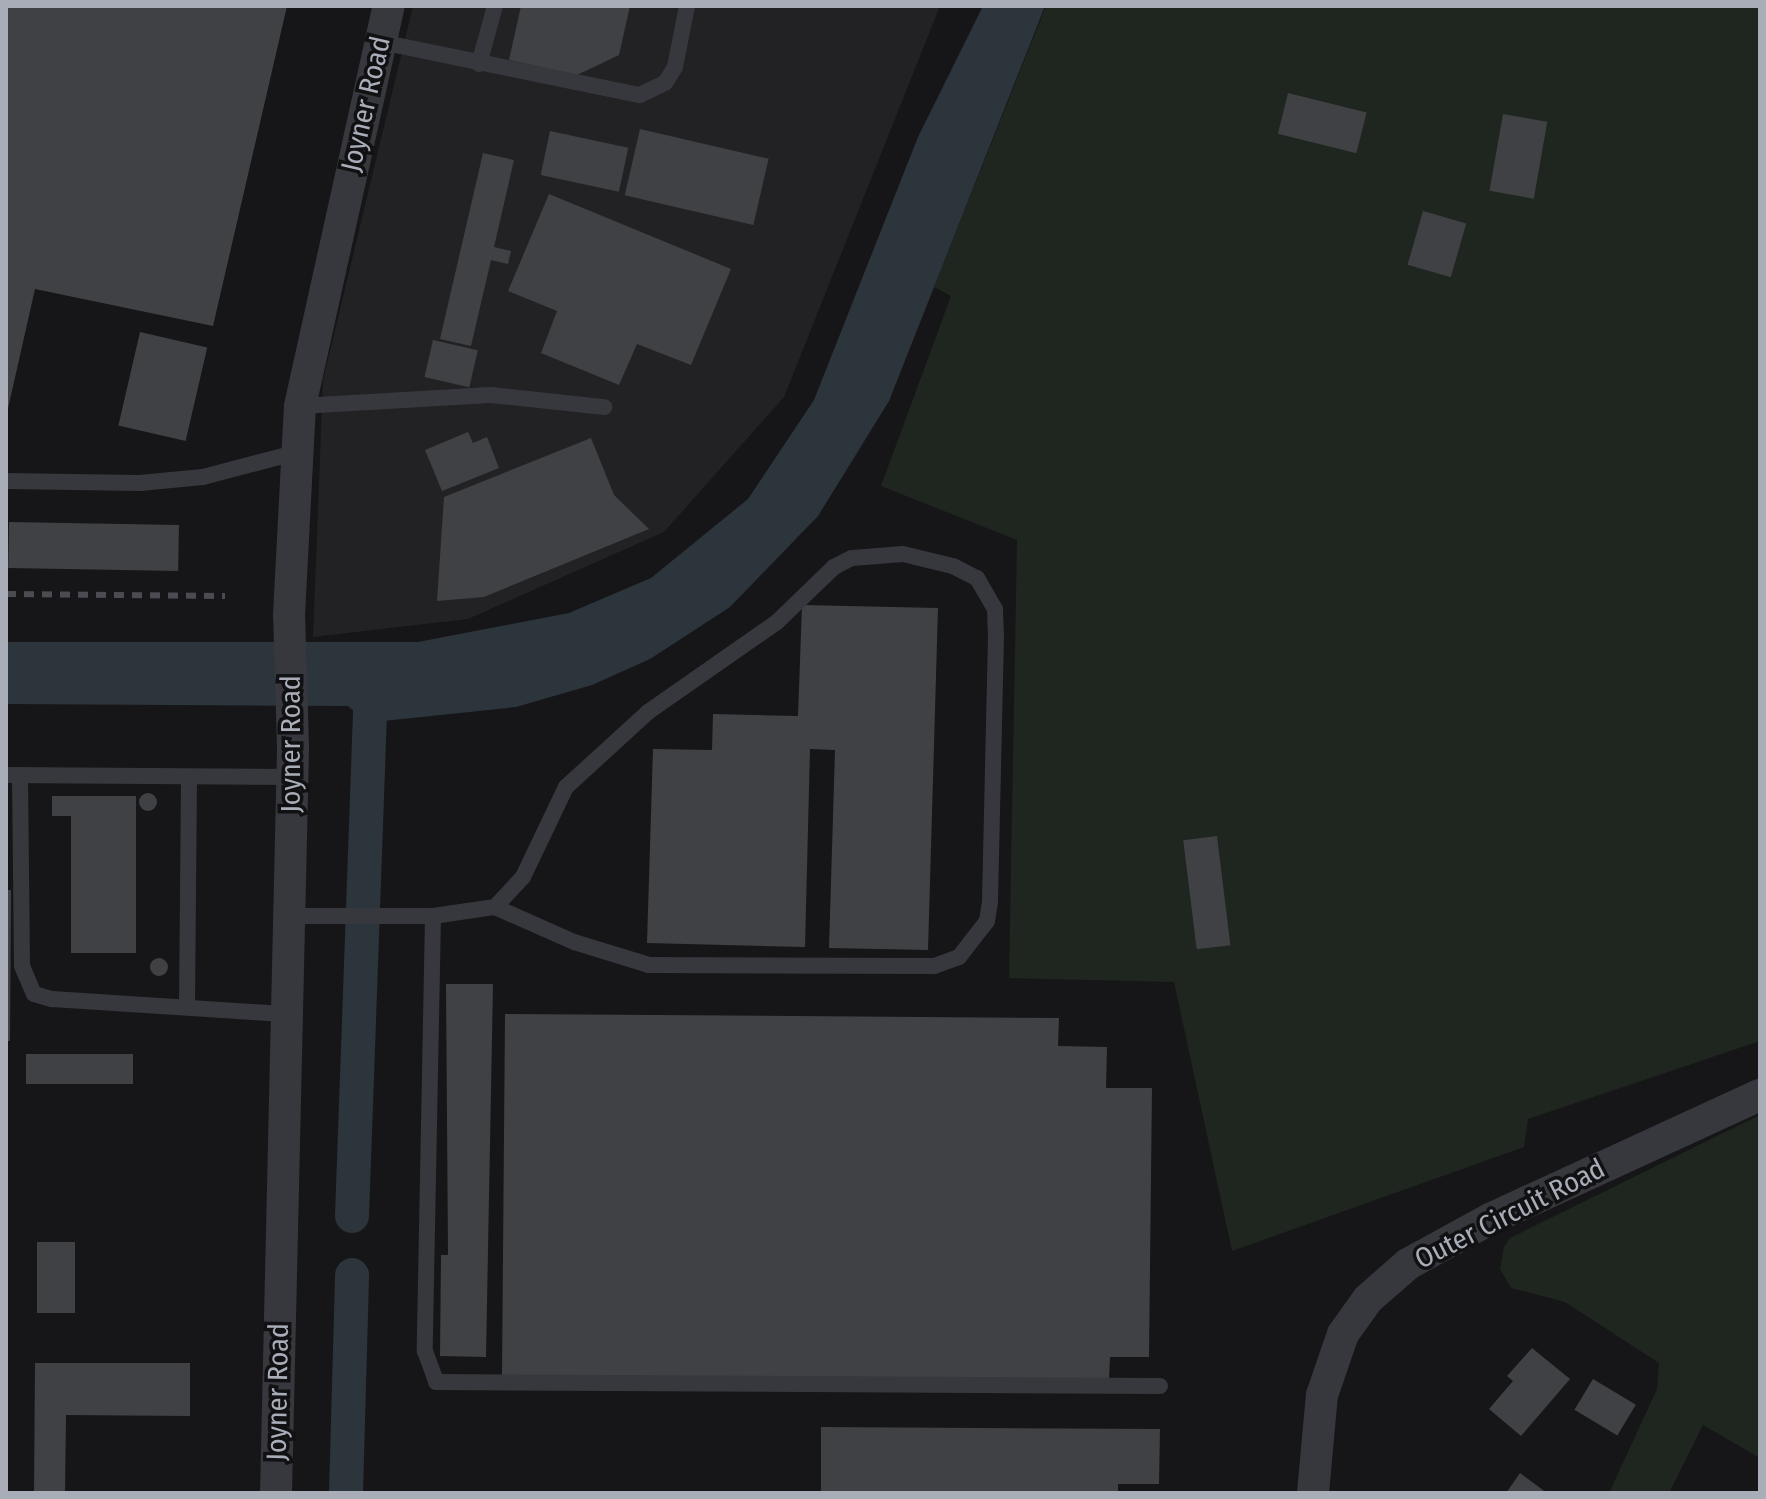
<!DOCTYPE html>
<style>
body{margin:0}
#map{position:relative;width:1766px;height:1499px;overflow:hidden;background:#161618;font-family:"Fira Sans Condensed",sans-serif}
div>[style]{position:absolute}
.built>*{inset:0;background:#222225}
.green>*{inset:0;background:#1e261f}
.water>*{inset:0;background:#2c353c}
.canal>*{height:34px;margin:-17px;padding:0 17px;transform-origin:17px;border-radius:17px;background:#2c353c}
.building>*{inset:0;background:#404145;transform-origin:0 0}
.round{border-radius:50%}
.service>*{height:16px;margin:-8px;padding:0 8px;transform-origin:8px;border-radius:8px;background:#37383d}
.minor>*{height:32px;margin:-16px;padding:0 16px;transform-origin:16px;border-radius:16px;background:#37383d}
.rail>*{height:6px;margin-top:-3px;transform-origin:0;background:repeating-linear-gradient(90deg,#4a4c52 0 10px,transparent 0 18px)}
span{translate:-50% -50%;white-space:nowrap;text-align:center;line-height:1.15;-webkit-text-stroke:7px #111113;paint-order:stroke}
.street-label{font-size:28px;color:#a8adb8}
.frame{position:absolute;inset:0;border:8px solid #a8adb8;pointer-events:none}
</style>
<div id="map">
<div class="built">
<div style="clip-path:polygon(413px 6px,940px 6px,784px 397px,664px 532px,468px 619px,313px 637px,323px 380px)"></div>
</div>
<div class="green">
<div style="clip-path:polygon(1046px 6px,1760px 6px,1760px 1041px,1528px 1119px,1524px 1147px,1232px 1251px,1174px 982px,1009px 978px,1017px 540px,881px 486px,951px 296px,934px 287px)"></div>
<div style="clip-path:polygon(1760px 1115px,1760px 1458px,1703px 1425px,1669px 1493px,1609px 1493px,1657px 1389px,1659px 1363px,1565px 1302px,1511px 1288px,1500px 1269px,1504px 1247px,1510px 1238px)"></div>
</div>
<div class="water">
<div style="clip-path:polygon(983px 6px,1045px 6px,889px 401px,818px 516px,730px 607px,650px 659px,592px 685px,516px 707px,383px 721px,358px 715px,348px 706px,6px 704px,6px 642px,418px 642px,569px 613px,651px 578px,748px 499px,814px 400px,918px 137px)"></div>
</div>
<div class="canal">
<div style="left:352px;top:1216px;width:530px;rotate:-87.95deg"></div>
<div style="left:346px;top:1493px;width:218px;rotate:-88.4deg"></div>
</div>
<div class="building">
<div style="clip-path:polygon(6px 6px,287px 6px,213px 326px,35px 289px,7px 413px)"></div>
<div style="clip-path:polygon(521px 6px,630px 6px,619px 55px,577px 75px,509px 60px)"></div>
<div style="left:1288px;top:93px;width:81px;height:42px;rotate:14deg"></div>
<div style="left:1503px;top:114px;width:45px;height:78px;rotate:10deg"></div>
<div style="left:640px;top:129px;width:132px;height:68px;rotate:13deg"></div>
<div style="left:550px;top:131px;width:80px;height:45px;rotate:12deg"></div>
<div style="clip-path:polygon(483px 153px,514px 160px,494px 247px,511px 251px,508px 264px,491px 260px,471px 346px,440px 339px)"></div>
<div style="clip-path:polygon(549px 194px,731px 269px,691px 365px,637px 344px,619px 385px,541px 353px,557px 311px,508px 291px)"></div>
<div style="left:1423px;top:211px;width:45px;height:56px;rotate:16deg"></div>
<div style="left:140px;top:332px;width:69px;height:96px;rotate:13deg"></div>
<div style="left:433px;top:340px;width:46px;height:38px;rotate:13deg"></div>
<div style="clip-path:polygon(468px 432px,473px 443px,487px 437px,499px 468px,442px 491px,425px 450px)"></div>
<div style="clip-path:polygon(591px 438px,614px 495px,649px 529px,484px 597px,437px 601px,444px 497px)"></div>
<div style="left:9px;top:522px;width:170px;height:46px;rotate:1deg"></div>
<div style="clip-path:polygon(802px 605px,938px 608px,928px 950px,829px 948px,835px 750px,810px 749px,805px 947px,647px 943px,653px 749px,712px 750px,713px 714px,798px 716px)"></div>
<div class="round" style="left:139px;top:793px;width:18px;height:18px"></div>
<div style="clip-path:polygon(52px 796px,136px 796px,136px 953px,71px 953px,71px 816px,52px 816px)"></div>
<div style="left:1217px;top:836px;width:110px;height:34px;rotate:83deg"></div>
<div style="clip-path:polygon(6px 890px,11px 890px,10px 1041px,6px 1041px)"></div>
<div class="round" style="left:150px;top:958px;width:18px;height:18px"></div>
<div style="clip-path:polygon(446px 984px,493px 984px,486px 1357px,440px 1356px,441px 1255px,448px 1255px)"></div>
<div style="clip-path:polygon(505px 1014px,1059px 1018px,1058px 1046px,1107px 1047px,1106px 1088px,1152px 1088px,1149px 1357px,1110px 1357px,1109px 1379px,502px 1375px)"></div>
<div style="left:26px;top:1054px;width:107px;height:30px"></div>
<div style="left:37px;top:1242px;width:38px;height:71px"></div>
<div style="clip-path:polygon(1532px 1348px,1570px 1379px,1521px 1436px,1489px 1409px,1513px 1381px,1507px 1376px)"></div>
<div style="clip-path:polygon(35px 1363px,190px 1363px,190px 1416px,66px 1415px,65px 1493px,34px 1493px)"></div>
<div style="left:1593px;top:1379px;width:50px;height:36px;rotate:31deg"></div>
<div style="clip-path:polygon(821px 1427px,1160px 1429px,1159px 1484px,1118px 1484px,1118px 1493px,821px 1493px)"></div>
<div style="clip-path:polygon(1520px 1473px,1547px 1493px,1506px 1493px)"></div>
</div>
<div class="service">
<div style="left:381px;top:42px;width:264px;rotate:11.6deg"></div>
<div style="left:640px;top:95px;width:28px;rotate:-26deg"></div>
<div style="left:665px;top:83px;width:19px;rotate:-58deg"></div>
<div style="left:675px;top:67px;width:62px;rotate:-78.9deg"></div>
<div style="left:479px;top:64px;width:60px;rotate:-74.6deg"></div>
<div style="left:300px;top:406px;width:191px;rotate:-3.3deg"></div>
<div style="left:491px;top:395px;width:114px;rotate:6.1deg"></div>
<div style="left:6px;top:481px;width:134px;rotate:0.9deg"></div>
<div style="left:140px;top:483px;width:63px;rotate:-5.4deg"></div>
<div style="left:203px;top:477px;width:98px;rotate:-14.7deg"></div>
<div style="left:6px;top:775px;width:286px;rotate:0.4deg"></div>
<div style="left:20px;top:775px;width:191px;rotate:89.4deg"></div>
<div style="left:22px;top:966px;width:30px;rotate:67deg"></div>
<div style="left:34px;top:994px;width:19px;rotate:16deg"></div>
<div style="left:52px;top:999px;width:235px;rotate:3.7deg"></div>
<div style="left:289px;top:916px;width:144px"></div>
<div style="left:433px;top:916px;width:63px;rotate:-8.3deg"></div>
<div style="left:495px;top:907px;width:41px;rotate:-47deg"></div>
<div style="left:523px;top:877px;width:100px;rotate:-64.5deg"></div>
<div style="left:566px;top:787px;width:111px;rotate:-42.4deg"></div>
<div style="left:648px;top:712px;width:157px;rotate:-34.9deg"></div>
<div style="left:777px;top:622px;width:79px;rotate:-44deg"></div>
<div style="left:834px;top:567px;width:20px;rotate:-27deg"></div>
<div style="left:852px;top:558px;width:51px;rotate:-4.5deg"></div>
<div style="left:903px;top:554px;width:51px;rotate:13.5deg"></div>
<div style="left:953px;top:566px;width:27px;rotate:27deg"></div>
<div style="left:977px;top:578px;width:36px;rotate:60deg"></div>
<div style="left:995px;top:609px;width:27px;rotate:88deg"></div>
<div style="left:996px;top:636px;width:266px;rotate:91.3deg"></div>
<div style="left:990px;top:902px;width:19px;rotate:99deg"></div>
<div style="left:987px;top:921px;width:46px;rotate:127.9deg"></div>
<div style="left:959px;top:957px;width:27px;rotate:160deg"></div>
<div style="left:934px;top:966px;width:285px;rotate:-179.8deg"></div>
<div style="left:649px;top:965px;width:78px;rotate:-163deg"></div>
<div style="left:574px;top:942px;width:86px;rotate:-156.1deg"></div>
<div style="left:433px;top:916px;width:435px;rotate:91.1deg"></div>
<div style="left:425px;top:1351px;width:33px;rotate:70deg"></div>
<div style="left:436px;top:1382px;width:724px;rotate:0.32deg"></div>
<div style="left:187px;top:1007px;width:230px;rotate:-89.5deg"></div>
</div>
<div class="minor">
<div style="left:276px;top:1493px;width:746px;rotate:-88.69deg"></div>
<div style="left:293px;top:747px;width:132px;rotate:-91.7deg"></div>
<div style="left:289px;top:615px;width:209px;rotate:-87deg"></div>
<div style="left:300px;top:406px;width:410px;rotate:-77.5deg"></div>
<div style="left:1313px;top:1493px;width:98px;rotate:-84.8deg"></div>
<div style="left:1322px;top:1395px;width:65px;rotate:-71deg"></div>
<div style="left:1343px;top:1334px;width:43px;rotate:-54.5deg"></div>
<div style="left:1368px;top:1299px;width:53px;rotate:-41.2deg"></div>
<div style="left:1408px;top:1264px;width:94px;rotate:-28.8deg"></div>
<div style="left:1490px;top:1219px;width:297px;rotate:-24.7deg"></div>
</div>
<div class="rail">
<div style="left:6px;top:594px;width:219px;rotate:0.5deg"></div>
</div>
<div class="street-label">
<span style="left:366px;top:104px;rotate:-77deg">Joyner Road</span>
<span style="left:291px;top:744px;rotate:-90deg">Joyner Road</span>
<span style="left:1510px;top:1214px;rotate:-27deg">Outer Circuit Road</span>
<span style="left:278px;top:1392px;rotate:-89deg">Joyner Road</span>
</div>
<div class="frame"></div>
</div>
